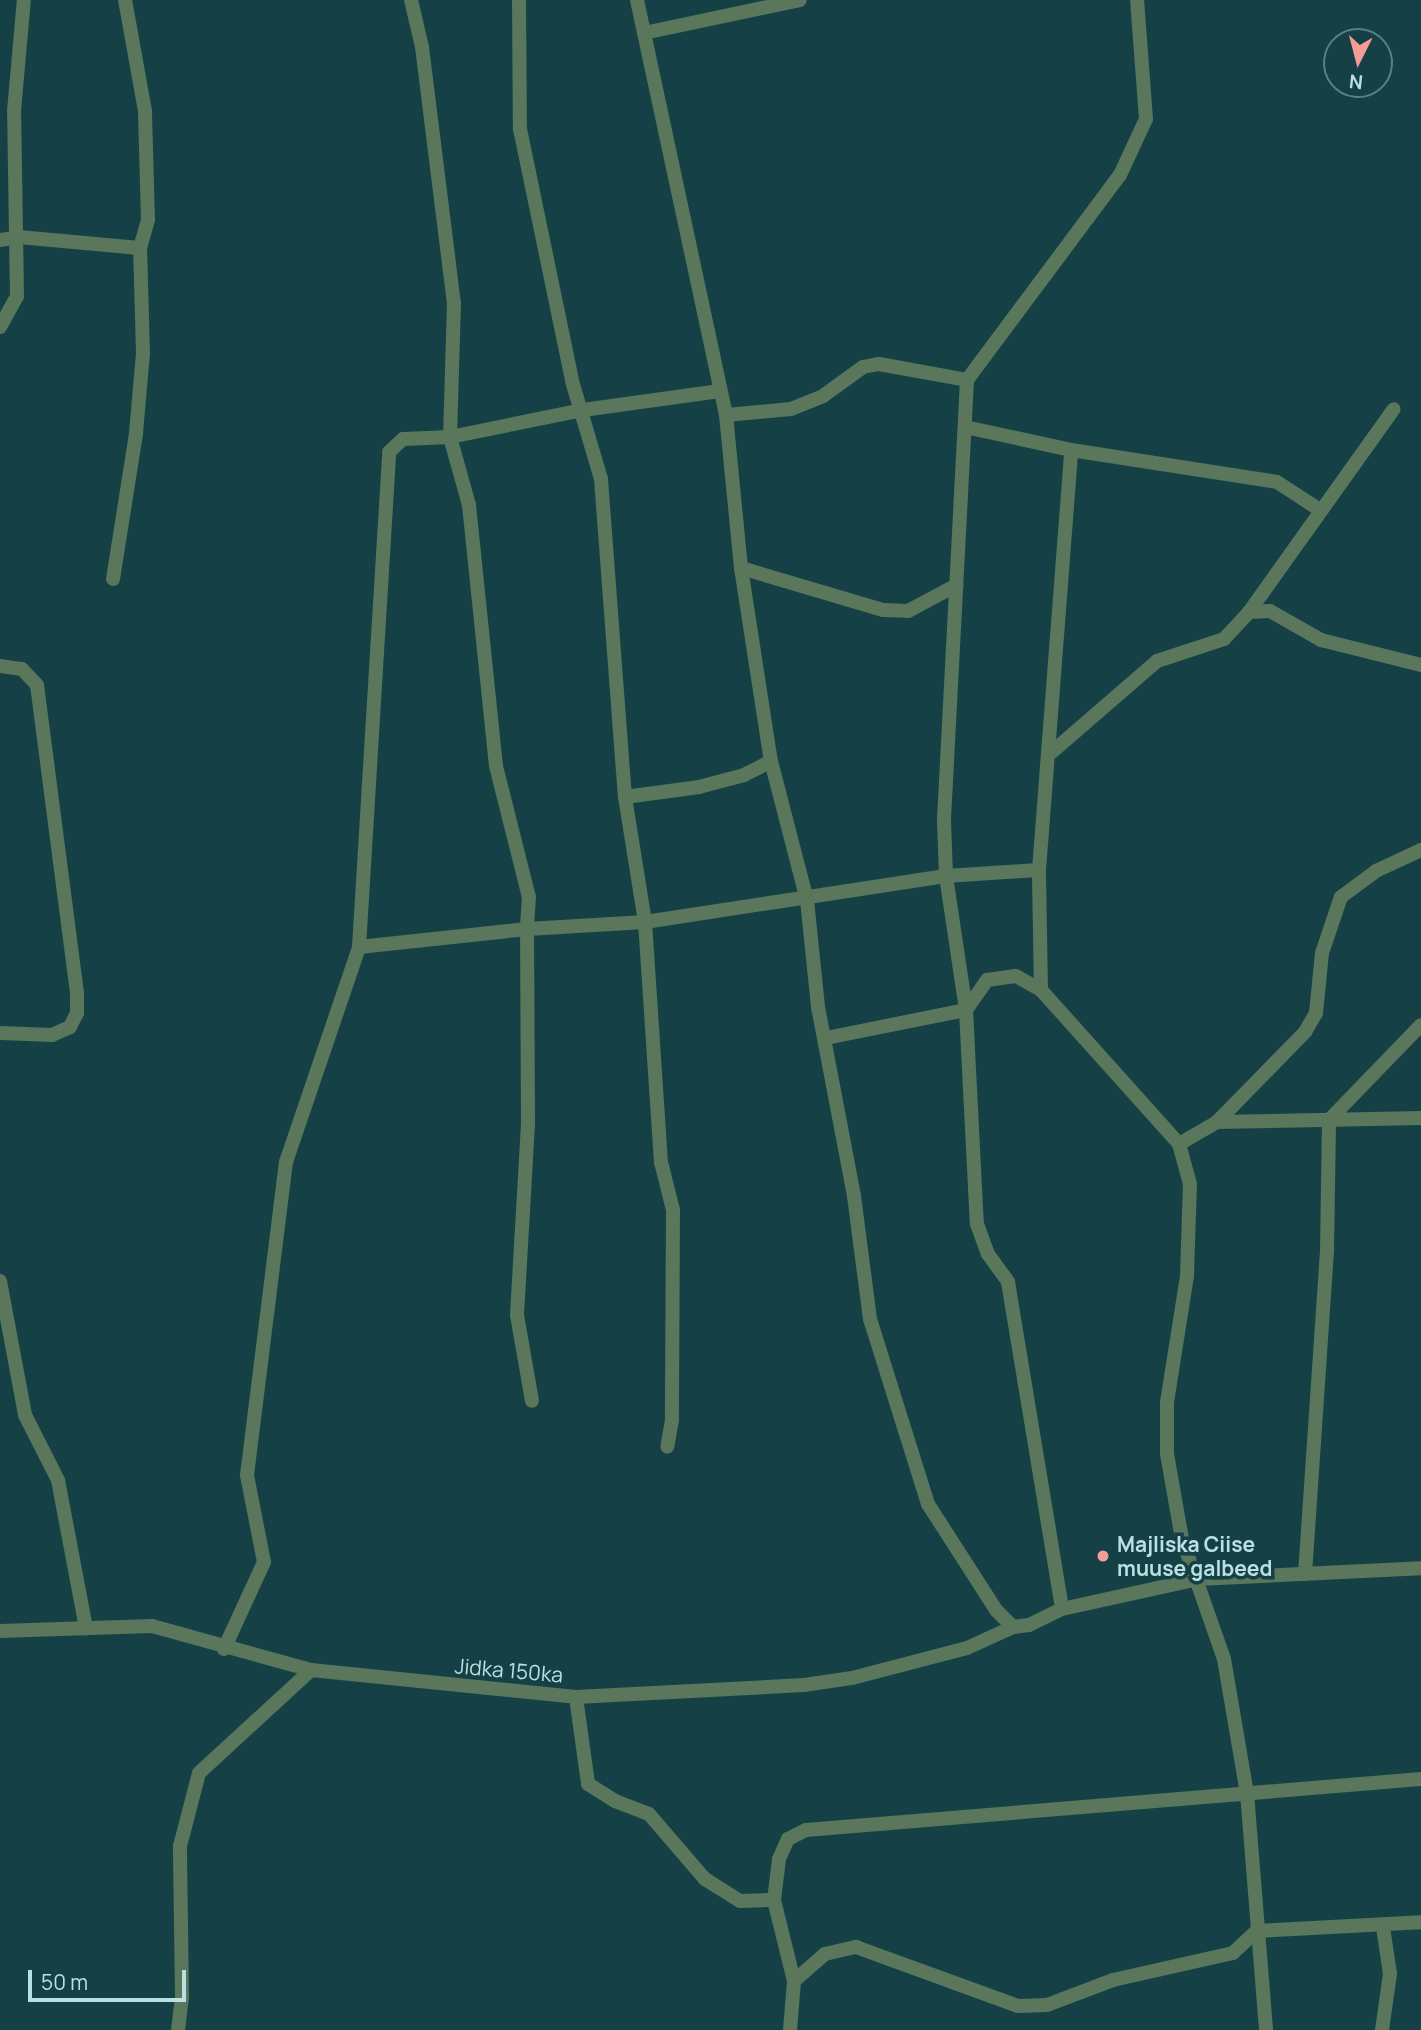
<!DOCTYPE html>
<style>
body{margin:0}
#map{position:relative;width:1421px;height:2030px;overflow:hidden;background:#154146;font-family:Manrope,sans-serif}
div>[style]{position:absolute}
.minor>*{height:14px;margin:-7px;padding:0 7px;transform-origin:7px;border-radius:7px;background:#5a765b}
.tertiary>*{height:14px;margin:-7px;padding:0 7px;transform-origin:7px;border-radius:7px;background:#5a765b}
.dots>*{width:19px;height:19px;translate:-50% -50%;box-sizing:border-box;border:4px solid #154146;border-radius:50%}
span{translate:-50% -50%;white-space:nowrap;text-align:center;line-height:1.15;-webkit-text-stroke:7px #154146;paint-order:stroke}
.poi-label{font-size:21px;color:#bae0e4;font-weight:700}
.left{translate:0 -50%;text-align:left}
.street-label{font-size:21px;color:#bae0e4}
.north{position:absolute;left:1323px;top:28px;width:70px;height:70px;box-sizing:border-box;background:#154146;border:2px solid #578185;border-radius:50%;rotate:186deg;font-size:19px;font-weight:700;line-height:28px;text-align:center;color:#bae0e4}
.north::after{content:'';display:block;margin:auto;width:24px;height:32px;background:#f59c94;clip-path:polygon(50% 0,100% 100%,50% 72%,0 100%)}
.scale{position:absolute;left:28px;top:1970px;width:158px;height:32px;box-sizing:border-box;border:4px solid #bae0e4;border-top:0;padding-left:9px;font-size:21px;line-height:24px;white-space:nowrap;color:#bae0e4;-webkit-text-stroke:5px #154146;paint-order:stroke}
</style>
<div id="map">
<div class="minor">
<div style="left:411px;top:0;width:48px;rotate:76.8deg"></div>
<div style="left:422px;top:47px;width:258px;rotate:82.9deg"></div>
<div style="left:454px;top:303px;width:134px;rotate:91.7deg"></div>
<div style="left:450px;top:437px;width:71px;rotate:74.4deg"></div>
<div style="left:469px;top:505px;width:262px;rotate:84.1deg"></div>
<div style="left:496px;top:766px;width:135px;rotate:75.9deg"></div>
<div style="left:529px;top:897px;width:32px;rotate:94deg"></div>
<div style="left:527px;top:929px;width:118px;rotate:-3.4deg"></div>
<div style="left:645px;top:922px;width:304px;rotate:-8.7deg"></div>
<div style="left:946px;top:876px;width:93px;rotate:-3.7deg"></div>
<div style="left:519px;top:0;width:129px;rotate:89.6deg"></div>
<div style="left:520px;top:129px;width:257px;rotate:78.3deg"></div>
<div style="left:572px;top:381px;width:102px;rotate:73.5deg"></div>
<div style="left:601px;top:479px;width:319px;rotate:85.7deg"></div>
<div style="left:625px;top:797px;width:127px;rotate:80.9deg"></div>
<div style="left:645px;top:922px;width:241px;rotate:86.2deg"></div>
<div style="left:661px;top:1162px;width:49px;rotate:76deg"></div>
<div style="left:673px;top:1210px;width:210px;rotate:90.3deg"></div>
<div style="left:672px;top:1420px;width:27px;rotate:100deg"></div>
<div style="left:644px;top:33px;width:159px;rotate:-11.9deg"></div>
<div style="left:0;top:240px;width:19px;rotate:-9deg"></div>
<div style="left:19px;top:237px;width:121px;rotate:5.2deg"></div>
<div style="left:0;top:327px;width:35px;rotate:-61deg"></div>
<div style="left:17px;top:296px;width:185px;rotate:-90.9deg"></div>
<div style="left:14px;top:111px;width:111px;rotate:-84.9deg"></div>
<div style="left:967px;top:380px;width:442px;rotate:93deg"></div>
<div style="left:944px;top:821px;width:55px;rotate:87.9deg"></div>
<div style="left:946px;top:876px;width:135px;rotate:81.5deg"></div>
<div style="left:966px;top:1010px;width:214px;rotate:87.1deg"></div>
<div style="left:977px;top:1224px;width:32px;rotate:70deg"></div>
<div style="left:988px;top:1254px;width:34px;rotate:54deg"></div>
<div style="left:1008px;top:1282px;width:331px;rotate:80.6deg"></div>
<div style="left:726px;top:415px;width:65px;rotate:-5.3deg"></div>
<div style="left:791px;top:409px;width:35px;rotate:-22deg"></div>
<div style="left:823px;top:396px;width:49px;rotate:-35.9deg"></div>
<div style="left:863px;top:367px;width:16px;rotate:-11deg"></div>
<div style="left:879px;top:364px;width:89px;rotate:10.3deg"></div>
<div style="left:967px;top:380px;width:256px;rotate:-53.3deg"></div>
<div style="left:1120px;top:175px;width:62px;rotate:-65.1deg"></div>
<div style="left:1146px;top:119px;width:119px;rotate:-94.3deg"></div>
<div style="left:965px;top:427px;width:108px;rotate:12.2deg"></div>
<div style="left:1071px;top:450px;width:208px;rotate:8.8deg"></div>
<div style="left:1277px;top:482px;width:51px;rotate:33.1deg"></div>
<div style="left:741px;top:568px;width:148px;rotate:16.5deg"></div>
<div style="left:883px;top:610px;width:25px;rotate:2deg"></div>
<div style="left:908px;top:611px;width:55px;rotate:-28deg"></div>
<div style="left:113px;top:579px;width:148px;rotate:-81deg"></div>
<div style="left:136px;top:433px;width:80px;rotate:-85deg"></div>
<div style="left:143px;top:353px;width:105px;rotate:-91.6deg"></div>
<div style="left:140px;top:248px;width:29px;rotate:-74deg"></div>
<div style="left:148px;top:220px;width:109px;rotate:-91.6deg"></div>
<div style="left:145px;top:111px;width:113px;rotate:-100.2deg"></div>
<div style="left:1249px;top:612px;width:249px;rotate:-54.5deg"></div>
<div style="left:0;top:666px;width:22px;rotate:8deg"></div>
<div style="left:22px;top:669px;width:22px;rotate:47deg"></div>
<div style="left:37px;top:685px;width:311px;rotate:82.6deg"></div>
<div style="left:77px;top:993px;width:20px;rotate:90deg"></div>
<div style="left:77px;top:1013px;width:16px;rotate:117deg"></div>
<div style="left:70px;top:1027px;width:20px;rotate:156deg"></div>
<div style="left:52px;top:1035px;width:52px;rotate:-177.8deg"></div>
<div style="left:1052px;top:752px;width:139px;rotate:-40.9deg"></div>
<div style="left:1157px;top:661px;width:71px;rotate:-18.2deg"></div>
<div style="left:1224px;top:639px;width:37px;rotate:-47deg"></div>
<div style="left:1249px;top:612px;width:21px;rotate:-3deg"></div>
<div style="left:1270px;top:611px;width:59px;rotate:29.6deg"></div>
<div style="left:1321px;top:640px;width:103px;rotate:14deg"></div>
<div style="left:625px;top:797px;width:75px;rotate:-7.7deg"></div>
<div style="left:699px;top:787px;width:47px;rotate:-14.9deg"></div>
<div style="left:744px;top:775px;width:30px;rotate:-27deg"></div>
<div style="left:359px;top:947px;width:169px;rotate:-6.1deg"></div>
<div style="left:527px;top:929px;width:195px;rotate:89.7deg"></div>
<div style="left:528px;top:1124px;width:191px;rotate:93.3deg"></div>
<div style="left:517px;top:1315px;width:87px;rotate:80.1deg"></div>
<div style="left:1041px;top:990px;width:120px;rotate:-91deg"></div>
<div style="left:1039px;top:870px;width:421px;rotate:-85.6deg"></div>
<div style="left:826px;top:1038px;width:143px;rotate:-11.3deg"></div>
<div style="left:966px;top:1010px;width:37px;rotate:-55deg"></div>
<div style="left:987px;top:980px;width:29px;rotate:-8deg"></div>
<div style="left:1016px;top:976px;width:29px;rotate:29deg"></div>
<div style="left:1041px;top:990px;width:207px;rotate:48.1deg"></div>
<div style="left:1179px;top:1144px;width:41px;rotate:74.6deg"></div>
<div style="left:1190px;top:1184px;width:92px;rotate:91.9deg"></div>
<div style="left:1187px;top:1276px;width:128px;rotate:99deg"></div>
<div style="left:1167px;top:1402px;width:52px;rotate:90deg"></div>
<div style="left:1167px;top:1454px;width:86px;rotate:80deg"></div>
<div style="left:1182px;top:1539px;width:127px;rotate:70.7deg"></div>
<div style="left:1224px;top:1659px;width:136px;rotate:80.3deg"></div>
<div style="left:1247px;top:1793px;width:238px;rotate:85.4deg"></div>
<div style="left:1217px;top:1122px;width:204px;rotate:-1.1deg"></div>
<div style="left:1179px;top:1144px;width:44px;rotate:-30.1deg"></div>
<div style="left:1217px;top:1122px;width:126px;rotate:-45.6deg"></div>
<div style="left:1305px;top:1032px;width:22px;rotate:-60deg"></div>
<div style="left:1316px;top:1013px;width:60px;rotate:-84.3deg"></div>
<div style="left:1322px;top:953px;width:59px;rotate:-71.3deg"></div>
<div style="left:1341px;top:897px;width:44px;rotate:-36.6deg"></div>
<div style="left:1376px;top:871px;width:50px;rotate:-25deg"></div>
<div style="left:0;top:1281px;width:136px;rotate:79.4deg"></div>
<div style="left:25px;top:1415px;width:73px;rotate:63.1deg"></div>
<div style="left:58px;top:1480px;width:151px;rotate:79.3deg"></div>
<div style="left:1305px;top:1574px;width:326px;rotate:-86.1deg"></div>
<div style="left:1327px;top:1249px;width:129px;rotate:-89.1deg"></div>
<div style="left:1329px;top:1120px;width:132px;rotate:-45.9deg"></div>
<div style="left:0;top:1631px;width:152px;rotate:-1.9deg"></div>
<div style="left:152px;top:1626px;width:165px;rotate:15.5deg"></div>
<div style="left:311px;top:1670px;width:266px;rotate:5.8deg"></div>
<div style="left:576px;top:1697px;width:228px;rotate:-3deg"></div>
<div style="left:804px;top:1685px;width:49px;rotate:-8.3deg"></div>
<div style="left:852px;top:1678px;width:119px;rotate:-14.6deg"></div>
<div style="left:967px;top:1648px;width:51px;rotate:-24.5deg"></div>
<div style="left:224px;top:1649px;width:96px;rotate:-65.3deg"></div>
<div style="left:264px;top:1562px;width:89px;rotate:-101.1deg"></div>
<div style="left:247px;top:1475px;width:315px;rotate:-82.9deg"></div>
<div style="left:286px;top:1162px;width:227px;rotate:-71.2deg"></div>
<div style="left:359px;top:947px;width:496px;rotate:-86.5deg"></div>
<div style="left:389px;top:452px;width:19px;rotate:-43deg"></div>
<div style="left:403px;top:439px;width:47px;rotate:-2.4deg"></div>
<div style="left:450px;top:437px;width:136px;rotate:-11.5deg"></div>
<div style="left:583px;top:410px;width:138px;rotate:-7.9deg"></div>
<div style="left:576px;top:1697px;width:88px;rotate:82.1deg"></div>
<div style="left:588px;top:1784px;width:32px;rotate:32deg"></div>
<div style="left:615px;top:1801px;width:36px;rotate:21deg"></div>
<div style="left:649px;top:1814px;width:86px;rotate:49.3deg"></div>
<div style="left:705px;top:1879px;width:41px;rotate:32.2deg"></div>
<div style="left:740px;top:1901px;width:34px;rotate:-2deg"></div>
<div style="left:794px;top:1981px;width:83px;rotate:-103.9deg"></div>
<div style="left:774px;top:1900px;width:41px;rotate:-83deg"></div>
<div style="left:779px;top:1859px;width:22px;rotate:-66deg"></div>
<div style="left:788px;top:1839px;width:20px;rotate:-27deg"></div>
<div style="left:806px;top:1830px;width:617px;rotate:-4.74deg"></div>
<div style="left:178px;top:2030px;width:33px;rotate:-83deg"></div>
<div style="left:182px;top:1997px;width:151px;rotate:-90.8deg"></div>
<div style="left:180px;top:1846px;width:75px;rotate:-75.4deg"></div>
<div style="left:199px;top:1773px;width:152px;rotate:-42.6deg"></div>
<div style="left:790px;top:2030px;width:49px;rotate:-85.3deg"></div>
<div style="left:794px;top:1981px;width:41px;rotate:-41.1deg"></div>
<div style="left:825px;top:1954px;width:32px;rotate:-13deg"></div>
<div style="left:856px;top:1947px;width:172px;rotate:20deg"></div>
<div style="left:1018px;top:2006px;width:29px;rotate:-2deg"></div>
<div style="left:1047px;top:2005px;width:71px;rotate:-20.7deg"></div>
<div style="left:1113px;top:1980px;width:123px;rotate:-12.7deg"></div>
<div style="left:1233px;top:1953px;width:33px;rotate:-43deg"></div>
<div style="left:1257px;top:1931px;width:164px;rotate:-3.1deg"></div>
<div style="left:1382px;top:2030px;width:57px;rotate:-81.9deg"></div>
<div style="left:1390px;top:1974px;width:48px;rotate:-98.5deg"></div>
</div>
<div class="tertiary">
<div style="left:637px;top:0;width:424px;rotate:77.9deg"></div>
<div style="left:726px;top:415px;width:154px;rotate:84.4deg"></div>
<div style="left:741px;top:568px;width:195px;rotate:81.2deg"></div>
<div style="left:771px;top:761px;width:144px;rotate:75.5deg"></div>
<div style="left:807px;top:900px;width:108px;rotate:84.1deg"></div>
<div style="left:818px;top:1007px;width:192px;rotate:79.2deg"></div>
<div style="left:854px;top:1196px;width:124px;rotate:82.6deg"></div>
<div style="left:870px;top:1319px;width:194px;rotate:72.6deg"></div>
<div style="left:928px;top:1504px;width:126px;rotate:57.3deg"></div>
<div style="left:996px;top:1610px;width:24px;rotate:45deg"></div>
<div style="left:1013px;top:1627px;width:16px;rotate:-7deg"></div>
<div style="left:1029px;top:1625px;width:37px;rotate:-26deg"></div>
<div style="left:1062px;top:1609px;width:140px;rotate:-12.4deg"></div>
<div style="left:1199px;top:1579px;width:222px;rotate:-2.8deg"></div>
</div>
<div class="dots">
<div style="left:1103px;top:1556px;background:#f59c94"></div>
</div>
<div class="poi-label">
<span class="left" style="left:1117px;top:1556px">Majliska Ciise<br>muuse galbeed</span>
</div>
<div class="street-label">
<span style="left:509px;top:1670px;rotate:5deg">Jidka 150ka</span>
</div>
<div class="north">N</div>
<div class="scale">50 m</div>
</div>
